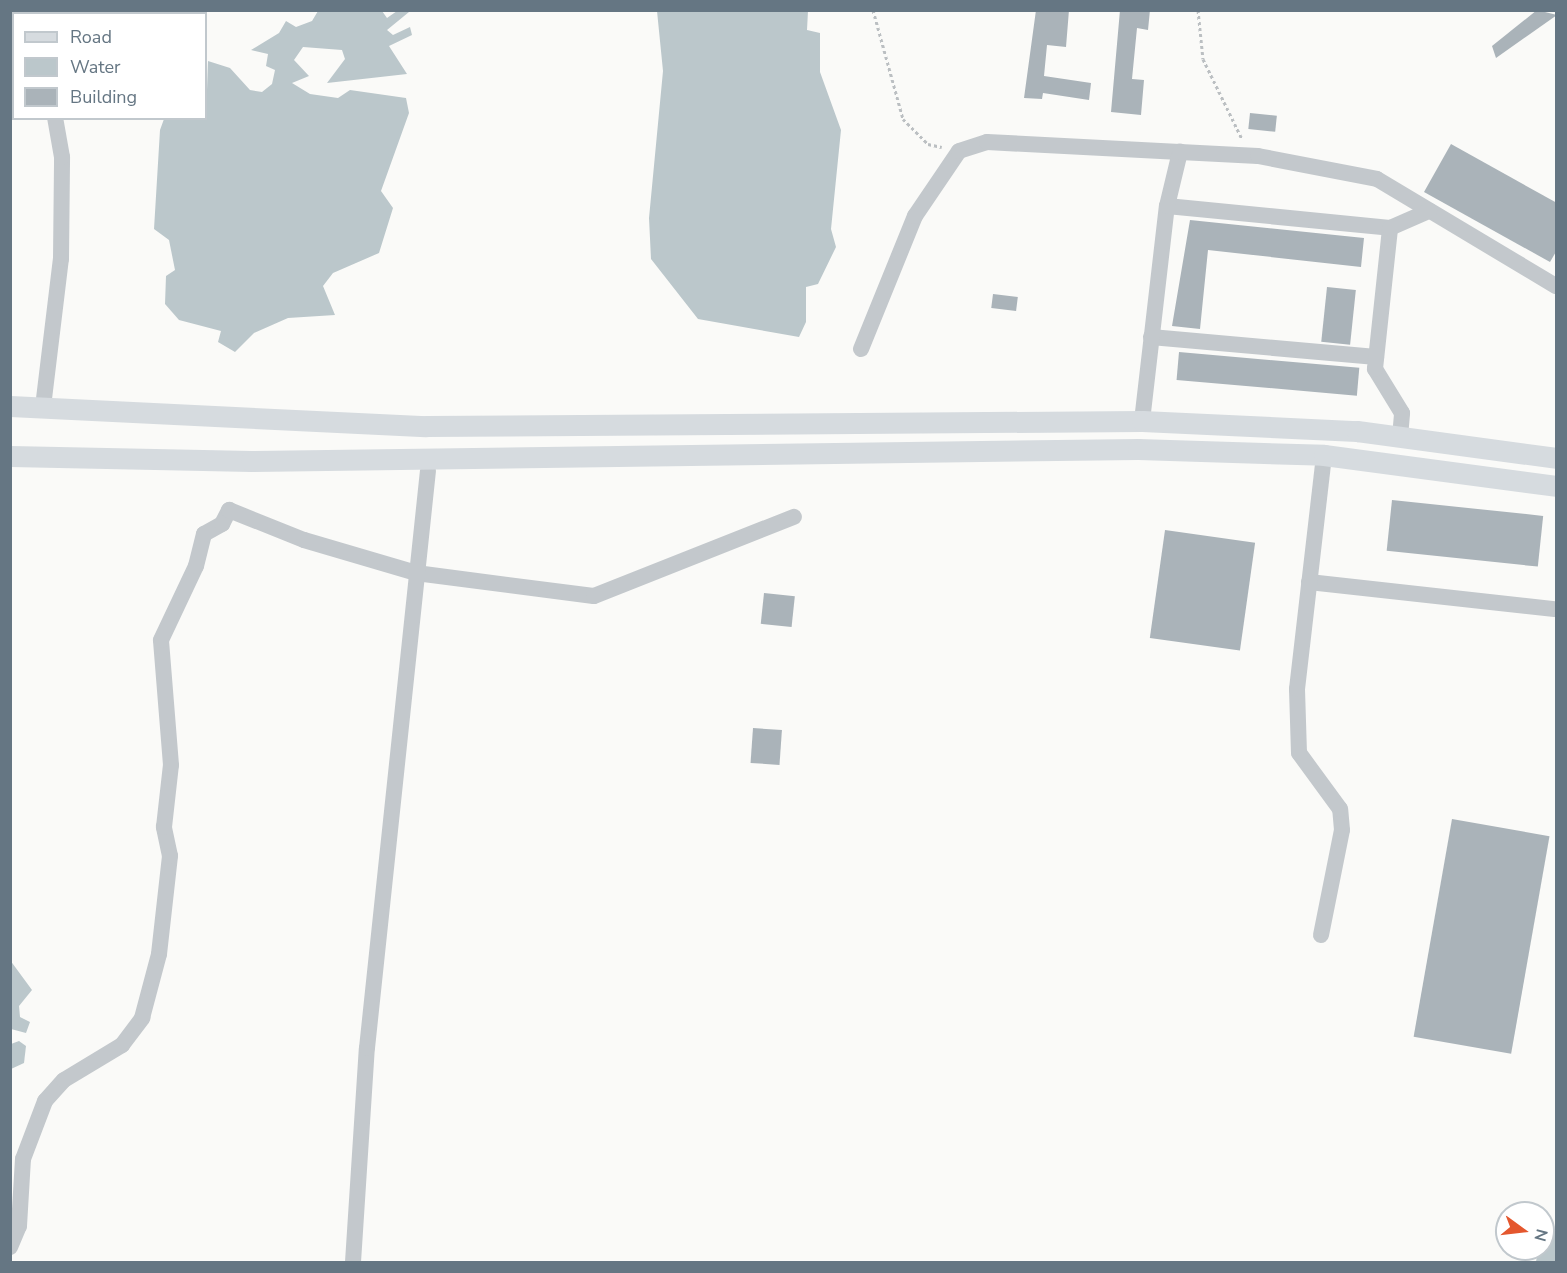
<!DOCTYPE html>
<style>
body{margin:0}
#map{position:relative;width:1567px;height:1273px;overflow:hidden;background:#fafaf8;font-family:"Nunito Sans",sans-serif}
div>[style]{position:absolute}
.water>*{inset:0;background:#bbc7cb}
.river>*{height:27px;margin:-13.5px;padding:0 13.5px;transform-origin:13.5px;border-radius:13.5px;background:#bbc7cb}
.building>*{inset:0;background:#aab3b9;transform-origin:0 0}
.path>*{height:3px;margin-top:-1.5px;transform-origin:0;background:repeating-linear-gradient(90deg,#bbbfc2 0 3px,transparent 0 6px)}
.minor>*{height:16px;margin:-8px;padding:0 8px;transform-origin:8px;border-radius:8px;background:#c3c8cc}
.major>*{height:21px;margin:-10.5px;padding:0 10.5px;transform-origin:10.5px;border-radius:10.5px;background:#d6dbdf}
span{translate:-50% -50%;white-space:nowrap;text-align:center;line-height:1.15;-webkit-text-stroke:6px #fff;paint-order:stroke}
.frame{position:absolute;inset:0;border:12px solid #657683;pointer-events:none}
.legend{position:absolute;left:12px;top:12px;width:195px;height:108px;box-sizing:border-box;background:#fff;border:2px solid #c1c8cd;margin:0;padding:8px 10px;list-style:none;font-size:18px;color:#657683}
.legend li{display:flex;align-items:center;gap:12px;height:30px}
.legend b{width:30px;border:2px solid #c1c8cd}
.north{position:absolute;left:1495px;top:1201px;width:60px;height:60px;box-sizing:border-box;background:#fff;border:2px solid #c1c8cd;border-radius:50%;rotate:105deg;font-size:16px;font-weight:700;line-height:24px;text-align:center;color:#657683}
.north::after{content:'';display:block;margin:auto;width:21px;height:27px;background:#e4572e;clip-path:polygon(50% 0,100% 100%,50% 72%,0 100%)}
</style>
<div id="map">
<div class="water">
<div style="clip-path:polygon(318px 11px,382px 11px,387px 18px,397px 11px,409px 12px,387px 30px,393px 35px,410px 27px,412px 35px,389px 46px,407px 74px,327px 83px,345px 59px,342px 50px,303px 47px,294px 60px,309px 76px,292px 83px,310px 94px,338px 98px,350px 90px,406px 98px,409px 113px,381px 191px,393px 208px,379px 253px,333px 273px,323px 286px,335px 315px,288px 318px,254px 333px,235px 352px,218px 342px,221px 331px,179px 320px,165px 304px,166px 276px,175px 270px,169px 240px,154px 229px,160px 130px,164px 119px,206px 118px,208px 61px,230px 68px,250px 90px,262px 92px,272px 84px,275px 70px,266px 66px,268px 54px,251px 50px,279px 33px,286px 21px,296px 27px,312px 21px)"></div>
<div style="clip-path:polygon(657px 11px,808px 11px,807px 30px,820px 33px,820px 72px,841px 130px,831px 229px,836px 247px,818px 284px,806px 287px,806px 322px,799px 337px,698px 319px,651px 259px,649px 218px,663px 71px)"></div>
<div style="clip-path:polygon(10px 960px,32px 990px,19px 1006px,20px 1017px,30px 1022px,26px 1033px,11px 1029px)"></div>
<div style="clip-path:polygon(19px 1041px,26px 1046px,24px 1063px,11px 1069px,11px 1044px)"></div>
</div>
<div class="river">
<div style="left:1549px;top:1262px;width:20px;rotate:-70deg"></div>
</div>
<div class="building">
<div style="clip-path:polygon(1036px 10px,1069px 10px,1066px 47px,1047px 45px,1044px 76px,1091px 83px,1089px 100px,1043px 93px,1042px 99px,1024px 98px)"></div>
<div style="clip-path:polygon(1120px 10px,1150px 10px,1148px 30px,1137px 28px,1132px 79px,1144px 80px,1141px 115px,1111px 112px)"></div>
<div style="clip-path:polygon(1537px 10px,1557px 15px,1496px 58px,1492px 46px)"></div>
<div style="left:1250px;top:113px;width:27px;height:16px;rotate:6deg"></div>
<div style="clip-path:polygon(1451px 144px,1557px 203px,1557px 250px,1550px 262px,1424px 192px)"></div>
<div style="clip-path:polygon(1190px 220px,1364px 238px,1361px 267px,1208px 250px,1200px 329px,1172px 326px)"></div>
<div style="left:1327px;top:287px;width:29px;height:55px;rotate:6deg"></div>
<div style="left:993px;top:294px;width:25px;height:14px;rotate:7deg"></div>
<div style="left:1179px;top:352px;width:181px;height:28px;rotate:5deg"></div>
<div style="left:1392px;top:500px;width:152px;height:51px;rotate:6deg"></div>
<div style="left:1165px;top:530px;width:91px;height:109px;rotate:8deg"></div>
<div style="left:764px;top:593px;width:31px;height:31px;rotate:6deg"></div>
<div style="left:753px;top:728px;width:29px;height:35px;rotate:4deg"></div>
<div style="left:1452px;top:819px;width:99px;height:221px;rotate:10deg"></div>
</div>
<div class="path">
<div style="left:44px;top:10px;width:4px;rotate:76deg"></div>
<div style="left:873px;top:10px;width:113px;rotate:74.6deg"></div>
<div style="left:903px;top:119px;width:35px;rotate:45deg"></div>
<div style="left:928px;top:144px;width:14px;rotate:12deg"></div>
<div style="left:1198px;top:10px;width:49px;rotate:84.2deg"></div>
<div style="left:1203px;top:59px;width:89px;rotate:64deg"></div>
</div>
<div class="minor">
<div style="left:1167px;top:206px;width:224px;rotate:5.6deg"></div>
<div style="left:1151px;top:337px;width:226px;rotate:5.1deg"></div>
<div style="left:861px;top:349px;width:144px;rotate:-67.9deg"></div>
<div style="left:915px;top:216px;width:78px;rotate:-55.9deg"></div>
<div style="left:959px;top:151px;width:29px;rotate:-18deg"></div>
<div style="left:987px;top:142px;width:193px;rotate:3deg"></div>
<div style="left:43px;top:407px;width:149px;rotate:-83.1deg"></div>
<div style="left:61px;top:259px;width:102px;rotate:-89.4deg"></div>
<div style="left:62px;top:157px;width:40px;rotate:-100deg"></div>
<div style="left:1142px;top:421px;width:216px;rotate:-83.4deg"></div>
<div style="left:1167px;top:206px;width:56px;rotate:-76.5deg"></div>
<div style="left:1180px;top:152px;width:78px;rotate:2.9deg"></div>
<div style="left:1258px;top:156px;width:121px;rotate:10.9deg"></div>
<div style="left:1377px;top:179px;width:209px;rotate:30.9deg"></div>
<div style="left:1400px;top:437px;width:24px;rotate:-85deg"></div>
<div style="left:1402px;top:413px;width:52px;rotate:-121.5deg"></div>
<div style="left:1375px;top:369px;width:142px;rotate:-83.9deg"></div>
<div style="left:1390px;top:228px;width:43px;rotate:-23.6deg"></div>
<div style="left:1309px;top:582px;width:247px;rotate:6.3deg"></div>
<div style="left:1321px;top:935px;width:107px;rotate:-78.7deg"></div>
<div style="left:1342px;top:830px;width:21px;rotate:-95deg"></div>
<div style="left:1340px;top:809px;width:69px;rotate:-126.2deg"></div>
<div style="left:1299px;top:753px;width:64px;rotate:-91.8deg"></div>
<div style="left:1297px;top:689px;width:236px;rotate:-83.4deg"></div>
<div style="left:10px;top:1247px;width:23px;rotate:-67deg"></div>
<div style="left:19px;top:1226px;width:67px;rotate:-86.6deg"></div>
<div style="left:23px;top:1159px;width:62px;rotate:-69.2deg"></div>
<div style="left:45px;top:1101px;width:28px;rotate:-48deg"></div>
<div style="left:64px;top:1080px;width:68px;rotate:-31.1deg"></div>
<div style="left:122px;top:1045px;width:34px;rotate:-53deg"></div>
<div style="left:142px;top:1018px;width:66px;rotate:-75.1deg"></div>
<div style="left:159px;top:954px;width:99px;rotate:-83.6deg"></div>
<div style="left:170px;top:856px;width:30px;rotate:-102deg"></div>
<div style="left:164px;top:827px;width:62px;rotate:-83.6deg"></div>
<div style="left:171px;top:765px;width:125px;rotate:-94.6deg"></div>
<div style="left:161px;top:640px;width:82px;rotate:-64.7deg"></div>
<div style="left:196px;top:566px;width:33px;rotate:-76deg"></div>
<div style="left:204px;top:534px;width:21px;rotate:-29deg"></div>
<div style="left:222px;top:524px;width:16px;rotate:-63deg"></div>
<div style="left:229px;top:510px;width:81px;rotate:21.8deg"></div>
<div style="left:304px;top:540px;width:117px;rotate:16.4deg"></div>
<div style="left:416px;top:573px;width:179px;rotate:7.4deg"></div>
<div style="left:594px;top:596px;width:215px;rotate:-21.6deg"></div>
<div style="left:353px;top:1262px;width:214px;rotate:-86.3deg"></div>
<div style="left:367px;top:1048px;width:580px;rotate:-83.97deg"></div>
</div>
<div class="major">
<div style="left:10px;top:406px;width:416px;rotate:2.8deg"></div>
<div style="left:426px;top:426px;width:716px;rotate:-0.4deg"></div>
<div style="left:1142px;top:421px;width:215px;rotate:2.7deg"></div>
<div style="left:1357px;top:431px;width:201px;rotate:7.7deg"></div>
<div style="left:10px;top:456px;width:241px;rotate:1.2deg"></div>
<div style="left:251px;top:461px;width:887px;rotate:-0.78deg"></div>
<div style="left:1138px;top:449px;width:186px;rotate:1.8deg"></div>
<div style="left:1324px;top:455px;width:234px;rotate:7.6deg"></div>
</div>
<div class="frame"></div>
<ul class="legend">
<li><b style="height:8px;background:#d6dbdf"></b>Road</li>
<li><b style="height:16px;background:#bbc7cb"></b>Water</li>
<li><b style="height:16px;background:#aab3b9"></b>Building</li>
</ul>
<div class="north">N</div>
</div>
